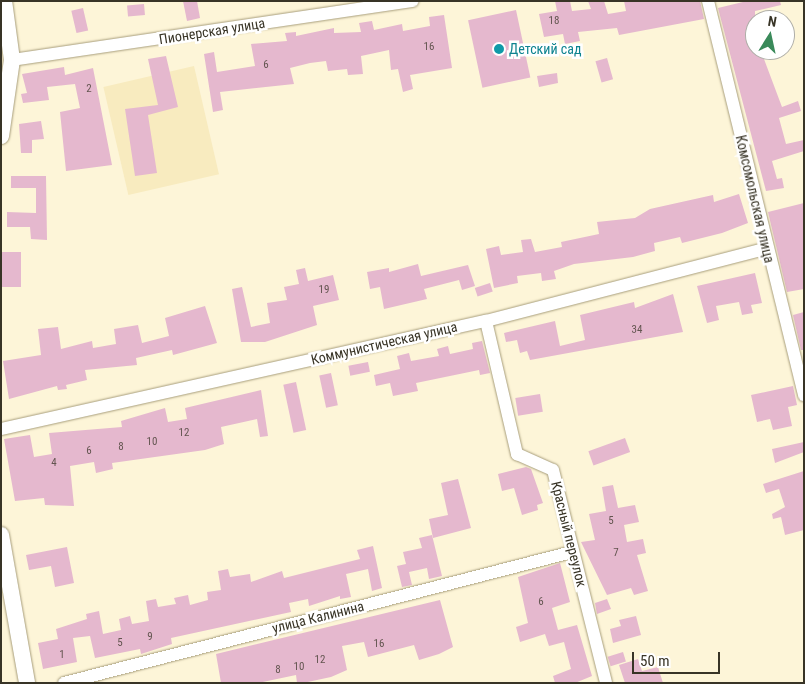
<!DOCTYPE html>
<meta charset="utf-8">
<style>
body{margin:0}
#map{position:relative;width:805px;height:684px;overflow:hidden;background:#fdf5d8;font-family:"Roboto Condensed",sans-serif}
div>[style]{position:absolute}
.built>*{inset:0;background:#f8ebbf;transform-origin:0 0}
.building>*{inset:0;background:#e5b8ce;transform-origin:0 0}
.roads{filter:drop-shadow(0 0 1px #a89e7c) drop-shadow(0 0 1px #a89e7c)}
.minor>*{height:12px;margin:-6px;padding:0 6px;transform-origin:6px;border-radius:6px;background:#fff}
.tertiary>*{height:16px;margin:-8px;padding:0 8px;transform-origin:8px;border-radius:8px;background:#fff}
.dots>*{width:14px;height:14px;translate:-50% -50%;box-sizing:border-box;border:2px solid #fff;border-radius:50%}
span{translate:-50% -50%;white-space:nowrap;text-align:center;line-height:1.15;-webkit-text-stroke:5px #fff;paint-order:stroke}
.number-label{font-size:11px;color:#635550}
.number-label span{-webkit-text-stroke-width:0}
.street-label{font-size:14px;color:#383426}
.culture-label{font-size:14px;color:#0d838f}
.left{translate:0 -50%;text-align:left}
.frame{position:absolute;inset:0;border:2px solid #383426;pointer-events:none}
.north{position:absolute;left:745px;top:10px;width:50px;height:50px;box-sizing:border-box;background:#fff;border:1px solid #afaea8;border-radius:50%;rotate:10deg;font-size:14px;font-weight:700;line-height:20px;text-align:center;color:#383426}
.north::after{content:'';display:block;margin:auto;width:18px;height:22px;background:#3a8a5a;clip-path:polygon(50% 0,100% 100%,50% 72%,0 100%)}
.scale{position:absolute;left:632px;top:652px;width:88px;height:22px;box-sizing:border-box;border:2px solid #383426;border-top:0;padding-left:6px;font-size:15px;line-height:18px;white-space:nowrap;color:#383426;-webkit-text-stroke:4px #fff;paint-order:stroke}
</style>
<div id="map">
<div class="built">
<div style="left:194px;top:66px;width:111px;height:93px;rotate:77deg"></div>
</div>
<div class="building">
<div style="clip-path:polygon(183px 1px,197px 1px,200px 18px,187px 21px)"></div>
<div style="clip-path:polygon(555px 1px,570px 1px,572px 11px,591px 9px,588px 1px,604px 1px,608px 14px,626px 11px,624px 1px,700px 1px,704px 19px,619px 35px,617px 28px,578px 32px,580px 41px,565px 44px,563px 34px,544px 37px,539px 14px,557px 11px)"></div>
<div style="clip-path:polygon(747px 1px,780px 1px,781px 5px,755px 11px,755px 52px,761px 51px,782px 107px,798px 101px,801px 111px,779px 118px,786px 144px,804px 140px,804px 151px,772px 161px,777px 179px,782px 178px,784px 188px,766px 191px,718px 8px)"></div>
<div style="left:144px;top:4px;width:11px;height:17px;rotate:85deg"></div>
<div style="left:83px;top:8px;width:23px;height:12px;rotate:77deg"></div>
<div style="left:516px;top:10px;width:69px;height:49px;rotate:78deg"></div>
<div style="clip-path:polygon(444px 15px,452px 68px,410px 75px,413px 89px,403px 92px,398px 69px,391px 70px,389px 50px,361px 56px,363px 74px,348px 75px,347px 69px,328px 71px,326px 61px,310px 63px,290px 68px,294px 84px,220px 92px,223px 110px,213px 112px,204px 54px,214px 52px,217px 72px,255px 66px,251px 44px,287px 41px,285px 33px,296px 32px,296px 36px,334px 28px,334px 33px,361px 32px,359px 23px,372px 21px,374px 30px,402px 24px,403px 31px,430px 26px,429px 17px)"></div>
<div style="clip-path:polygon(166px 56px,178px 107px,148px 115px,157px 173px,135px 176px,125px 109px,158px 105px,148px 59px)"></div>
<div style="left:607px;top:58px;width:22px;height:12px;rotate:74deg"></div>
<div style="clip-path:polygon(64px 67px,65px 75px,93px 68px,112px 165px,66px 171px,60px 112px,80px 108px,75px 84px,47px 87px,49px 100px,23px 103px,21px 94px,27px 93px,22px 74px)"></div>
<div style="clip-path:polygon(557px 73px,558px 83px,539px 87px,537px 76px)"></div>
<div style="clip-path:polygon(41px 121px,44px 139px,32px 140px,32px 153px,21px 153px,19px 124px)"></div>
<div style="clip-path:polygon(11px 176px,46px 176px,47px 240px,31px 239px,30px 227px,7px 227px,7px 212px,36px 213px,36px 188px,11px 188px)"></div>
<div style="clip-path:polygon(739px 194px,748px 223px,722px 233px,682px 243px,680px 237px,654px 243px,655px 251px,633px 257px,574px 264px,554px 271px,556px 279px,542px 281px,541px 273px,517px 276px,518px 283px,494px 288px,486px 249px,499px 246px,501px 255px,523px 252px,521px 240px,531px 239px,535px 252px,562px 247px,561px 242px,599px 234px,597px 222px,635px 218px,650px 209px,713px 195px,714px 202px)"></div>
<div style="clip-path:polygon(804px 203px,804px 289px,787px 292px,768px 212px)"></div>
<div style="left:1px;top:252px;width:20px;height:35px"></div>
<div style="clip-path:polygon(418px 264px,421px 276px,468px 265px,475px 286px,462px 290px,459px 280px,424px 289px,427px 299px,384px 309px,380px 287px,370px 289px,367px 272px,389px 268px,389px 272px)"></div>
<div style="clip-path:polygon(305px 268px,308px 281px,333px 275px,339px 300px,313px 306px,317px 325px,265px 342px,241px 342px,232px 289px,242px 287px,251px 327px,270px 323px,267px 303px,287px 300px,284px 287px,299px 284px,296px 270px)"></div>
<div style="clip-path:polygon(755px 273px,762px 303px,751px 305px,753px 313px,742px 315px,739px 302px,716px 306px,719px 320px,707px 323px,697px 286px)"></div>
<div style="left:490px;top:283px;width:9px;height:16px;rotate:72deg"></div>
<div style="clip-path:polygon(673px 294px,683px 332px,530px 360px,527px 351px,520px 353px,517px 340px,506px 342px,504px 333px,555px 321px,560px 346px,585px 340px,580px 315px,634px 302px,635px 308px)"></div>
<div style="clip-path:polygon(205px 306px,217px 343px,173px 355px,172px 350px,136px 358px,137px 365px,85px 370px,87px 380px,66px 385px,67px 389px,58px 390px,57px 386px,9px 399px,3px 361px,41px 355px,38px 329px,58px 327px,61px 349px,92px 341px,93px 348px,116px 344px,114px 329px,138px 325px,142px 343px,169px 336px,165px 318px)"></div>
<div style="clip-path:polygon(804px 312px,804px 350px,801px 350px,793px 315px)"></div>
<div style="clip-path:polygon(482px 341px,490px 373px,480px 375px,479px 370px,416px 383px,418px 391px,393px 396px,390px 383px,376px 386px,374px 375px,400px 369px,397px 356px,409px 353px,411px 361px,439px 356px,437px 349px,448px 346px,450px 354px,473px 349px,472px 343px)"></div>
<div style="left:368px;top:362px;width:10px;height:20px;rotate:79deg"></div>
<div style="left:331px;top:373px;width:33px;height:12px;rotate:78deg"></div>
<div style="left:296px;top:382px;width:49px;height:13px;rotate:78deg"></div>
<div style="clip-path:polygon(793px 386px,797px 405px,788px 407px,792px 426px,773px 430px,770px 419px,757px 422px,751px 395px)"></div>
<div style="clip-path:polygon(261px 390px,268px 436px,260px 437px,257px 419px,221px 427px,224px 444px,205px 450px,112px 463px,113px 469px,96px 473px,94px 462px,70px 466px,74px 506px,45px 505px,44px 498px,15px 501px,4px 439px,30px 435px,34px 457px,52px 454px,49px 433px,122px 427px,121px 421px,165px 408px,168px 422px,187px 419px,185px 408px)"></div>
<div style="left:540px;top:394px;width:18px;height:25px;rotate:81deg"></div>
<div style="left:625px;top:438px;width:15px;height:39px;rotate:70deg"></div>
<div style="clip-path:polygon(804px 442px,804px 452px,775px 463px,772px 449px)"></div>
<div style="clip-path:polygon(526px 467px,531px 469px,543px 503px,537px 505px,538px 510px,522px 515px,514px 488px,502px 491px,498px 474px)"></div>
<div style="clip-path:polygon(804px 471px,804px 530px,785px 535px,781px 517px,773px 519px,772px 514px,785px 507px,779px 489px,766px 493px,763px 484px)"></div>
<div style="clip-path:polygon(458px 479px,471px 528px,433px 538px,429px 519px,448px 515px,441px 483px)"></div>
<div style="clip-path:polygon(613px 485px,618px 508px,635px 505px,639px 522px,624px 525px,627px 542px,643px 539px,646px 553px,637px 555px,648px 591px,634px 595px,631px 588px,607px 595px,581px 542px,595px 540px,589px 514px,606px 511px,602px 487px)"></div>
<div style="clip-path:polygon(432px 535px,442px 576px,429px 579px,427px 568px,409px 572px,412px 585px,402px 587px,397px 566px,406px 564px,403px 552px,422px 548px,419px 538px)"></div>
<div style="clip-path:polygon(373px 546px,382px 588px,372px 591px,368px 569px,346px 574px,351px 597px,340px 599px,340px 596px,309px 606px,308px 599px,289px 603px,291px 612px,171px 638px,172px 644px,141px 654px,140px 649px,95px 658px,90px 636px,73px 638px,77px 662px,43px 669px,38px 643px,58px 639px,56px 629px,87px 619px,86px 614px,99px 611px,103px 634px,121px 630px,119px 619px,130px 616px,132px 624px,149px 621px,146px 601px,156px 599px,158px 607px,176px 604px,174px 598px,188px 595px,190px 605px,208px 600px,207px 592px,221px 590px,218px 571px,228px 569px,230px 577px,250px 574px,251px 582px,282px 571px,284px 578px,360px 559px,357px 550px)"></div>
<div style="clip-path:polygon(67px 547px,74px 583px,55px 587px,51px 566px,29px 570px,26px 555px)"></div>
<div style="clip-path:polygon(560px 563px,570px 602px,552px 608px,558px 630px,577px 625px,592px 676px,575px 683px,555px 683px,553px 676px,571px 669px,564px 642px,549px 646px,545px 634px,520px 642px,516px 627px,528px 623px,518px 577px)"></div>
<div style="clip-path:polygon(607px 599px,611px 609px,597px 614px,595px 603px)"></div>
<div style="clip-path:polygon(440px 600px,453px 647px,439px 654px,419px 660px,414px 645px,368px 657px,364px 642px,342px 646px,347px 670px,331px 677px,303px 683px,297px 683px,296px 675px,258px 683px,221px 683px,216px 654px)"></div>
<div style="clip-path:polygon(636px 616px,641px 635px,613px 643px,610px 629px,621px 626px,619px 620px)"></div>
<div style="left:623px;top:652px;width:10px;height:16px;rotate:73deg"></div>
<div style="clip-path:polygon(638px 659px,642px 671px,658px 667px,663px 683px,625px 683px,619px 665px)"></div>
</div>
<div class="roads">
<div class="minor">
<div style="left:708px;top:1px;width:406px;rotate:76.3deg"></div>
<div style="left:12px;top:60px;width:405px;rotate:-8.4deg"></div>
<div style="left:486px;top:321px;width:137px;rotate:76.9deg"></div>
<div style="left:517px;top:454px;width:39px;rotate:24deg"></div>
<div style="left:553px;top:470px;width:219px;rotate:76deg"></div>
<div style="left:1px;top:429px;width:497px;rotate:-12.6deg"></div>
<div style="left:486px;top:321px;width:288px;rotate:-14.5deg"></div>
<div style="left:64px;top:683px;width:525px;rotate:-14.46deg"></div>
</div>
<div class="tertiary">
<div style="left:1px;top:136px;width:77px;rotate:-81.8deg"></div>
<div style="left:12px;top:60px;width:60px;rotate:-97.7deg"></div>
<div style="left:1px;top:535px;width:150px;rotate:80deg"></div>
</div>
</div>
<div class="dots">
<div style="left:499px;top:49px;background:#0f9aa8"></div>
</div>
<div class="number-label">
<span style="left:554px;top:21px">18</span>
<span style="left:429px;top:47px">16</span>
<span style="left:266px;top:65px">6</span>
<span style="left:89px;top:89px">2</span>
<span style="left:324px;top:290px">19</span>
<span style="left:637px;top:330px">34</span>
<span style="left:184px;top:433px">12</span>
<span style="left:152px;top:442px">10</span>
<span style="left:121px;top:447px">8</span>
<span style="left:89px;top:451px">6</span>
<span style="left:54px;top:463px">4</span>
<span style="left:611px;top:521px">5</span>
<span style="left:616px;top:553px">7</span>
<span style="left:541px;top:602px">6</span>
<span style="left:150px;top:637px">9</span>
<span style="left:120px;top:643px">5</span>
<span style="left:379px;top:644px">16</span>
<span style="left:62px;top:655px">1</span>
<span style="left:320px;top:660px">12</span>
<span style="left:299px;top:667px">10</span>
<span style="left:278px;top:670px">8</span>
</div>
<div class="street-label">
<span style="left:212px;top:31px;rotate:-9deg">Пионерская улица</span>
<span style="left:755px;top:199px;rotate:77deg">Комсомольская улица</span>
<span style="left:384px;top:343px;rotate:-13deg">Коммунистическая улица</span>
<span style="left:569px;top:534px;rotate:76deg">Красный переулок</span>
<span style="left:318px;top:617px;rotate:-14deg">улица Калинина</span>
</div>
<div class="culture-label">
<span class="left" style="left:509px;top:49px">Детский сад</span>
</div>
<div class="frame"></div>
<div class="north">N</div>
<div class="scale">50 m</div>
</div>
